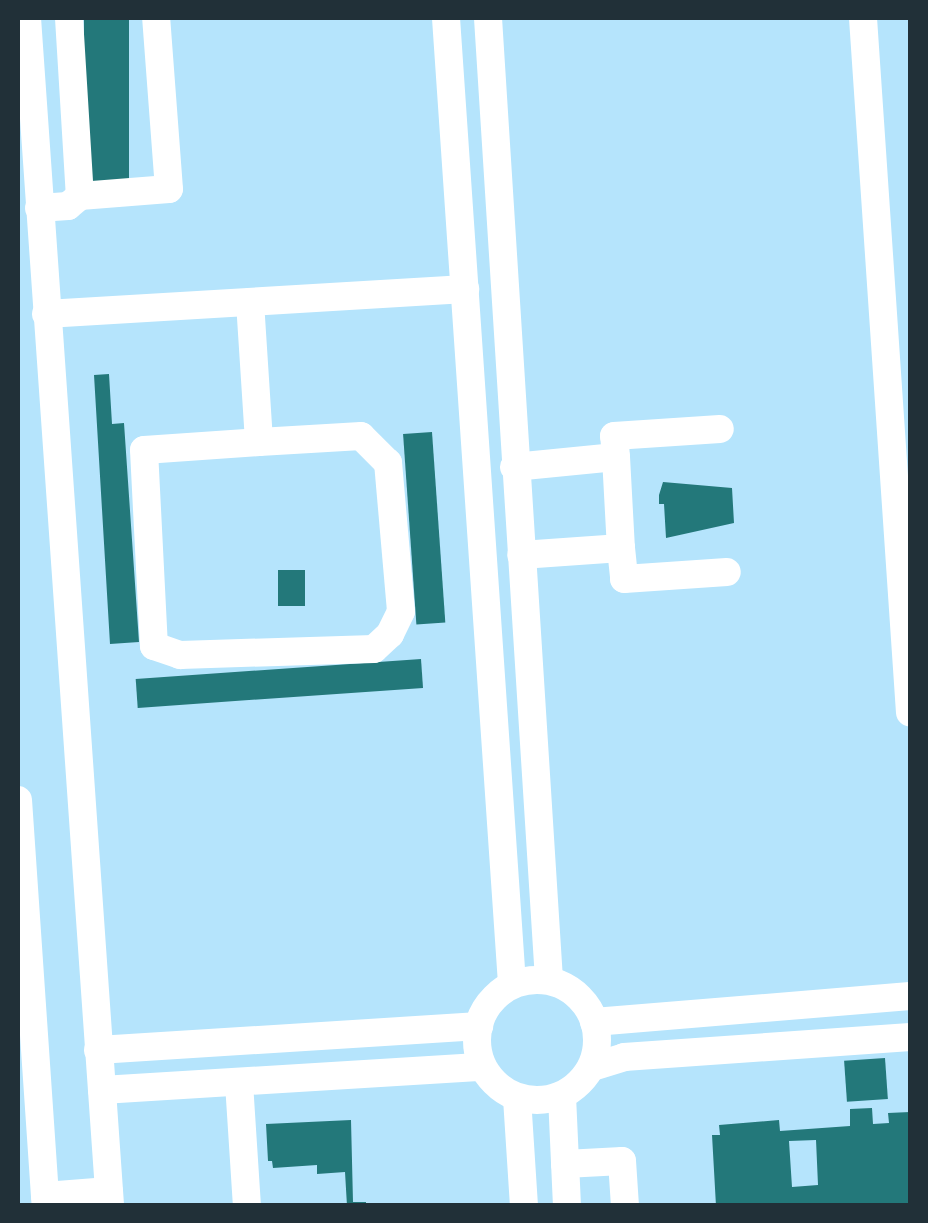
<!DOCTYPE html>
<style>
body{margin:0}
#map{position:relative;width:928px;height:1223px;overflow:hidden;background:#cfeefe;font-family:Roboto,sans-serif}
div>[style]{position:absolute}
.built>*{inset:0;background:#b5e4fc;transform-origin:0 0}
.building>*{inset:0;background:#23787a;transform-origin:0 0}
.minor>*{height:28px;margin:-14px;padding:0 14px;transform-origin:14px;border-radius:14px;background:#fff}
.minor>.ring{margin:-14px;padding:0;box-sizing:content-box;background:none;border:28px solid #fff;border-radius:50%}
span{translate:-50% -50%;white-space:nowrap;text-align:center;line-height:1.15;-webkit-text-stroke:10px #fff;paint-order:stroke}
.frame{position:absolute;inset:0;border:20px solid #213038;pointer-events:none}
</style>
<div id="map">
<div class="built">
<div style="left:18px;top:18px;width:892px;height:1187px"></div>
</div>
<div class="building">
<div style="left:84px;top:18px;width:45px;height:164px"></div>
<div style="clip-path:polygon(109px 374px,112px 424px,124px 423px,139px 642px,110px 644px,94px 375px)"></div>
<div style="left:432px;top:432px;width:191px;height:29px;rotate:86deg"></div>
<div style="clip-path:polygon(663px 482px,732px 488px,734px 523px,666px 538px,664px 504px,659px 504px,659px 495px)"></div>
<div style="left:278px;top:570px;width:27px;height:36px"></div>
<div style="left:421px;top:659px;width:29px;height:286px;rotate:86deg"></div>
<div style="left:885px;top:1058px;width:41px;height:41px;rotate:86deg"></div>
<div style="clip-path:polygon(evenodd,872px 1108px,873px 1124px,889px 1123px,888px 1113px,910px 1112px,910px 1206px,716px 1206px,712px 1135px,720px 1135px,719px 1125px,779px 1120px,780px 1131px,850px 1126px,850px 1109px,872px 1108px,816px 1140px,818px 1185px,792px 1187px,789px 1141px,816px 1140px)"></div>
<div style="clip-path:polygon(351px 1120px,353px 1202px,366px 1202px,366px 1206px,347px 1206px,345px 1172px,317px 1174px,317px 1165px,273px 1168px,272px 1161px,268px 1161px,266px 1124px)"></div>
</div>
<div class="minor">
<div style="left:27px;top:18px;width:1191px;rotate:86deg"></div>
<div style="left:69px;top:18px;width:178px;rotate:86.5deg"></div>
<div style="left:446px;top:18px;width:968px;rotate:86.09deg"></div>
<div style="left:488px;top:18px;width:964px;rotate:86.37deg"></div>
<div style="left:863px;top:18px;width:696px;rotate:86.13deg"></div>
<div style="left:39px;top:208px;width:29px;rotate:-4deg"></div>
<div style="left:68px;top:206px;width:16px;rotate:-40deg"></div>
<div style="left:80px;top:196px;width:89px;rotate:-4.5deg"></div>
<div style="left:169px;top:189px;width:171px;rotate:-94.3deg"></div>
<div style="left:250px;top:302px;width:140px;rotate:86.3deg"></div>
<div style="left:259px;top:442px;width:115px;rotate:176deg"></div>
<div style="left:144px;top:450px;width:196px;rotate:87.1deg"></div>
<div style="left:154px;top:646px;width:28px;rotate:19deg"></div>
<div style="left:180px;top:655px;width:194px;rotate:-1.8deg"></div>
<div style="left:374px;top:649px;width:22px;rotate:-43deg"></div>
<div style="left:390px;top:634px;width:25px;rotate:-64deg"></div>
<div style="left:401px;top:611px;width:149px;rotate:-95deg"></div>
<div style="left:388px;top:463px;width:38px;rotate:-135deg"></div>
<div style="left:361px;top:436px;width:102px;rotate:176.6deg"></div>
<div style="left:46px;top:314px;width:420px;rotate:-3.4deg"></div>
<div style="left:616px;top:457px;width:21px;rotate:-95deg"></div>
<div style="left:614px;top:436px;width:106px;rotate:-3.8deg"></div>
<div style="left:514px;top:467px;width:102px;rotate:-5.6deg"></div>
<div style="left:616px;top:457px;width:91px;rotate:86.9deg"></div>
<div style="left:621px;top:548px;width:100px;rotate:176deg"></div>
<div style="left:621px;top:548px;width:31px;rotate:84deg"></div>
<div style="left:624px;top:579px;width:103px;rotate:-3.9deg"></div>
<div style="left:18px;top:800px;width:407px;rotate:86.1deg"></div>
<div class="ring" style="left:477px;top:980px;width:92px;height:92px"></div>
<div style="left:594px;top:1022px;width:317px;rotate:-4.7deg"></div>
<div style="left:98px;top:1050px;width:382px;rotate:-3.6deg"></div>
<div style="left:592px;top:1067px;width:34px;rotate:-17deg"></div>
<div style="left:624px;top:1057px;width:287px;rotate:-4deg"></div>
<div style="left:239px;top:1083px;width:123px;rotate:86.3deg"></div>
<div style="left:102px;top:1090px;width:381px;rotate:-3.5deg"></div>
<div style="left:562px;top:1096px;width:110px;rotate:87.4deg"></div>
<div style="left:517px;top:1098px;width:108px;rotate:86.3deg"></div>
<div style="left:565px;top:1164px;width:57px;rotate:-3deg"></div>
<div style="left:622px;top:1161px;width:45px;rotate:86.2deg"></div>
<div style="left:45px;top:1196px;width:64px;rotate:-4.5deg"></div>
</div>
<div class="frame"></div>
</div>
